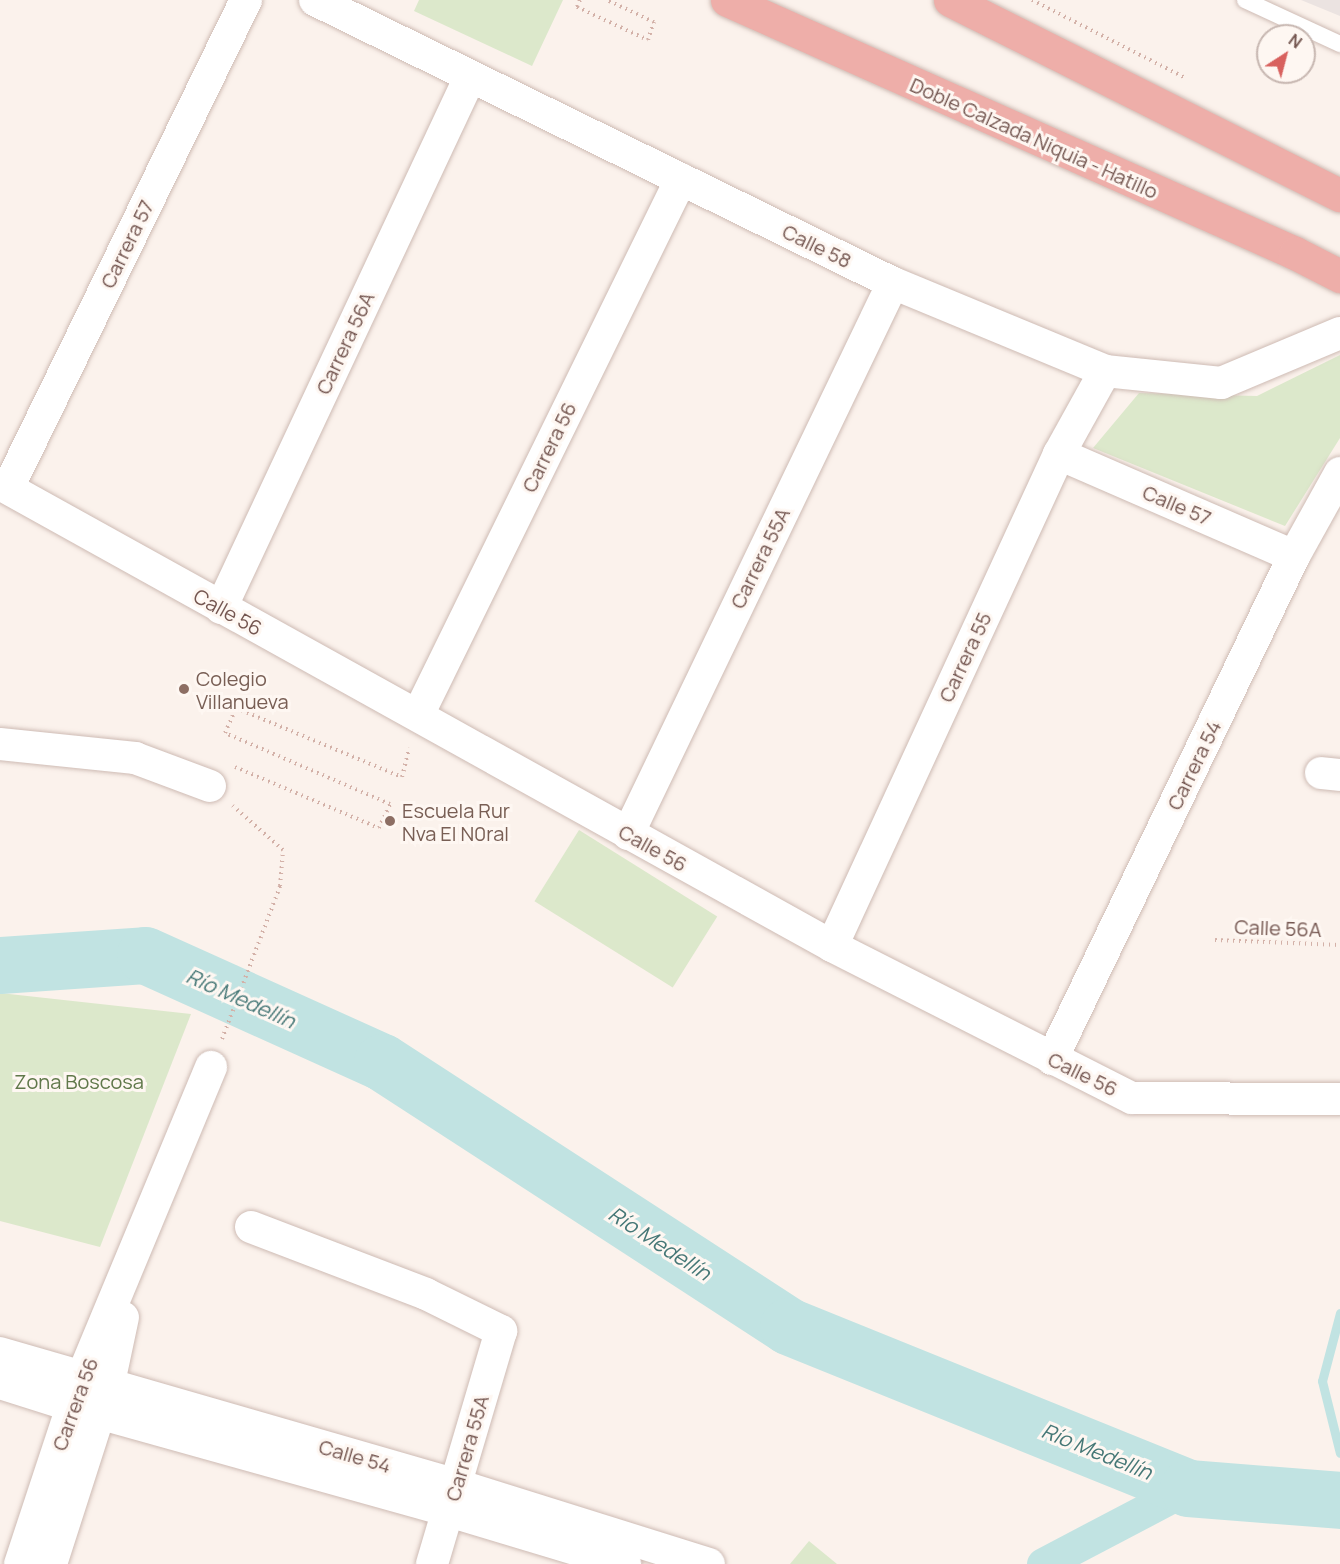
<!DOCTYPE html>
<meta charset="utf-8">
<style>
body{margin:0}
#map{position:relative;width:1340px;height:1564px;overflow:hidden;background:#fbf2ec;font-family:Manrope,sans-serif}
div>[style]{position:absolute}
.industrial>*{inset:0;background:#ebe3e1}
.green>*{inset:0;background:#dce8cb;transform-origin:0 0}
.stream>*{height:9px;margin:-4.5px;padding:0 4.5px;transform-origin:4.5px;border-radius:4.5px;background:#c1e3e2}
.canal>*{height:33px;margin:-16.5px;padding:0 16.5px;transform-origin:16.5px;border-radius:16.5px;background:#c1e3e2}
.river>*{height:57px;margin:-28.5px;padding:0 28.5px;transform-origin:28.5px;border-radius:28.5px;background:#c1e3e2}
.path>*{height:4px;margin-top:-2px;transform-origin:0;background:repeating-linear-gradient(90deg,#d3b1a8 0 1.5px,transparent 0 6px)}
.roads{filter:drop-shadow(0 0 2px #cebbb4) drop-shadow(0 0 2px #cebbb4)}
.lane>*{height:16px;margin:-8px;padding:0 8px;transform-origin:8px;border-radius:8px;background:#fff}
.street>*{height:32px;margin:-16px;padding:0 16px;transform-origin:16px;border-radius:16px;background:#fff}
.highway>*{height:33px;margin:-16.5px;padding:0 16.5px;transform-origin:16.5px;border-radius:16.5px;background:#eeaea9}
.dots>*{width:16px;height:16px;translate:-50% -50%;box-sizing:border-box;border:3px solid #fef7f2;border-radius:50%}
span{translate:-50% -50%;white-space:nowrap;text-align:center;line-height:1.15;-webkit-text-stroke:6px #fef7f2;paint-order:stroke}
.street-label{font-size:20px;color:#745650}
.education-label{font-size:20px;color:#785e54}
.left{translate:0 -50%;text-align:left}
.park-label{font-size:20px;color:#60784a}
.water-label{font-size:21px;color:#457776;font-style:italic}
.north{position:absolute;left:1256px;top:24px;width:60px;height:60px;box-sizing:border-box;background:#fef7f2;border:2px solid #c7b7b1;border-radius:50%;rotate:36deg;font-size:16px;font-weight:700;line-height:24px;text-align:center;color:#745650}
.north::after{content:'';display:block;margin:auto;width:21px;height:27px;background:#d8615e;clip-path:polygon(50% 0,100% 100%,50% 72%,0 100%)}
</style>
<div id="map">
<div class="industrial">
<div style="clip-path:polygon(1301px 0,1340px 0,1340px 16px)"></div>
</div>
<div class="green">
<div style="clip-path:polygon(419px 0,563px 0,532px 66px,414px 11px)"></div>
<div style="clip-path:polygon(1340px 355px,1340px 438px,1285px 526px,1093px 448px,1139px 393px,1257px 396px)"></div>
<div style="left:579px;top:830px;width:163px;height:84px;rotate:32deg"></div>
<div style="clip-path:polygon(0 993px,191px 1014px,100px 1247px,0 1221px)"></div>
<div style="clip-path:polygon(809px 1541px,837px 1564px,790px 1564px)"></div>
</div>
<div class="stream">
<div style="left:1340px;top:1313px;width:70px;rotate:104.8deg"></div>
<div style="left:1322px;top:1381px;width:74px;rotate:76deg"></div>
</div>
<div class="canal">
<div style="left:1043px;top:1564px;width:164px;rotate:-27.7deg"></div>
</div>
<div class="river">
<div style="left:0;top:965px;width:145px;rotate:-3.9deg"></div>
<div style="left:145px;top:955px;width:260px;rotate:24.3deg"></div>
<div style="left:382px;top:1062px;width:484px;rotate:33deg"></div>
<div style="left:788px;top:1326px;width:432px;rotate:22deg"></div>
<div style="left:1188px;top:1488px;width:152px;rotate:4.5deg"></div>
</div>
<div class="path">
<div style="left:580px;top:0;width:8px;rotate:113deg"></div>
<div style="left:577px;top:7px;width:78px;rotate:24.9deg"></div>
<div style="left:648px;top:40px;width:19px;rotate:-72deg"></div>
<div style="left:654px;top:22px;width:52px;rotate:-154.9deg"></div>
<div style="left:1032px;top:0;width:170px;rotate:26.9deg"></div>
<div style="left:235px;top:767px;width:156px;rotate:23deg"></div>
<div style="left:379px;top:828px;width:26px;rotate:-65deg"></div>
<div style="left:390px;top:804px;width:180px;rotate:-156.7deg"></div>
<div style="left:225px;top:733px;width:27px;rotate:-66deg"></div>
<div style="left:236px;top:708px;width:180px;rotate:22.6deg"></div>
<div style="left:402px;top:777px;width:30px;rotate:-76deg"></div>
<div style="left:1215px;top:940px;width:125px;rotate:2.3deg"></div>
<div style="left:222px;top:1039px;width:164px;rotate:-69.2deg"></div>
<div style="left:280px;top:886px;width:36px;rotate:-85deg"></div>
<div style="left:283px;top:850px;width:67px;rotate:-138.7deg"></div>
</div>
<div class="roads">
<div class="lane">
<div style="left:1245px;top:0;width:105px;rotate:24.9deg"></div>
</div>
<div class="street">
<div style="left:315px;top:0;width:644px;rotate:26.09deg"></div>
<div style="left:893px;top:283px;width:230px;rotate:22.5deg"></div>
<div style="left:1105px;top:371px;width:117px;rotate:5.9deg"></div>
<div style="left:1221px;top:383px;width:129px;rotate:-22.8deg"></div>
<div style="left:1059px;top:454px;width:256px;rotate:23.5deg"></div>
<div style="left:0;top:484px;width:952px;rotate:29.04deg"></div>
<div style="left:832px;top:946px;width:336px;rotate:26.9deg"></div>
<div style="left:1132px;top:1098px;width:208px;rotate:0.3deg"></div>
<div style="left:8px;top:488px;width:543px;rotate:-64deg"></div>
<div style="left:221px;top:608px;width:586px;rotate:-64.88deg"></div>
<div style="left:418px;top:715px;width:597px;rotate:-63.86deg"></div>
<div style="left:0;top:744px;width:136px;rotate:5.9deg"></div>
<div style="left:135px;top:758px;width:80px;rotate:20.5deg"></div>
<div style="left:1321px;top:773px;width:19px;rotate:6deg"></div>
<div style="left:628px;top:834px;width:611px;rotate:-64.32deg"></div>
<div style="left:832px;top:946px;width:542px;rotate:-65.23deg"></div>
<div style="left:1059px;top:454px;width:95px;rotate:-61deg"></div>
<div style="left:1052px;top:1059px;width:558px;rotate:-64.31deg"></div>
<div style="left:1294px;top:556px;width:95px;rotate:-61deg"></div>
<div style="left:251px;top:1227px;width:187px;rotate:20.9deg"></div>
<div style="left:426px;top:1294px;width:84px;rotate:26.3deg"></div>
<div style="left:501px;top:1331px;width:243px;rotate:106.5deg"></div>
<div style="left:0;top:1353px;width:476px;rotate:16.1deg"></div>
<div style="left:457px;top:1485px;width:264px;rotate:17.4deg"></div>
<div style="left:0;top:1383px;width:77px;rotate:17.5deg"></div>
<div style="left:73px;top:1406px;width:390px;rotate:15.6deg"></div>
<div style="left:449px;top:1511px;width:184px;rotate:16.8deg"></div>
<div style="left:20px;top:1564px;width:197px;rotate:-71.7deg"></div>
<div style="left:82px;top:1377px;width:336px;rotate:-67.4deg"></div>
<div style="left:51px;top:1564px;width:190px;rotate:-72.2deg"></div>
<div style="left:109px;top:1383px;width:67px;rotate:-78deg"></div>
</div>
<div class="highway">
<div style="left:727px;top:0;width:622px;rotate:24.01deg"></div>
<div style="left:1295px;top:253px;width:51px;rotate:27.1deg"></div>
<div style="left:950px;top:0;width:436px;rotate:26.6deg"></div>
</div>
</div>
<div class="dots">
<div style="left:184px;top:689px;background:#8d6e63"></div>
<div style="left:390px;top:821px;background:#8d6e63"></div>
</div>
<div class="street-label">
<span style="left:1034px;top:138px;rotate:24deg">Doble Calzada Niquia - Hatillo</span>
<span style="left:127px;top:244px;rotate:-64deg">Carrera 57</span>
<span style="left:817px;top:246px;rotate:26deg">Calle 58</span>
<span style="left:345px;top:343px;rotate:-65deg">Carrera 56A</span>
<span style="left:549px;top:447px;rotate:-64deg">Carrera 56</span>
<span style="left:1177px;top:505px;rotate:23deg">Calle 57</span>
<span style="left:760px;top:558px;rotate:-64deg">Carrera 55A</span>
<span style="left:228px;top:612px;rotate:29deg">Calle 56</span>
<span style="left:965px;top:657px;rotate:-65deg">Carrera 55</span>
<span style="left:1194px;top:765px;rotate:-64deg">Carrera 54</span>
<span style="left:653px;top:848px;rotate:29deg">Calle 56</span>
<span style="left:1278px;top:928px;rotate:2deg">Calle 56A</span>
<span style="left:1083px;top:1074px;rotate:26deg">Calle 56</span>
<span style="left:75px;top:1404px;rotate:-70deg">Carrera 56</span>
<span style="left:467px;top:1448px;rotate:-74deg">Carrera 55A</span>
<span style="left:355px;top:1456px;rotate:16deg">Calle 54</span>
</div>
<div class="education-label">
<span class="left" style="left:196px;top:690px">Colegio<br>Villanueva</span>
<span class="left" style="left:402px;top:822px">Escuela Rur<br>Nva El N0ral</span>
</div>
<div class="park-label">
<span style="left:79px;top:1081px">Zona Boscosa</span>
</div>
<div class="water-label">
<span style="left:241px;top:998px;rotate:24deg">Río Medellín</span>
<span style="left:660px;top:1243px;rotate:33deg">Río Medellín</span>
<span style="left:1097px;top:1451px;rotate:22deg">Río Medellín</span>
</div>
<div class="north">N</div>
</div>
